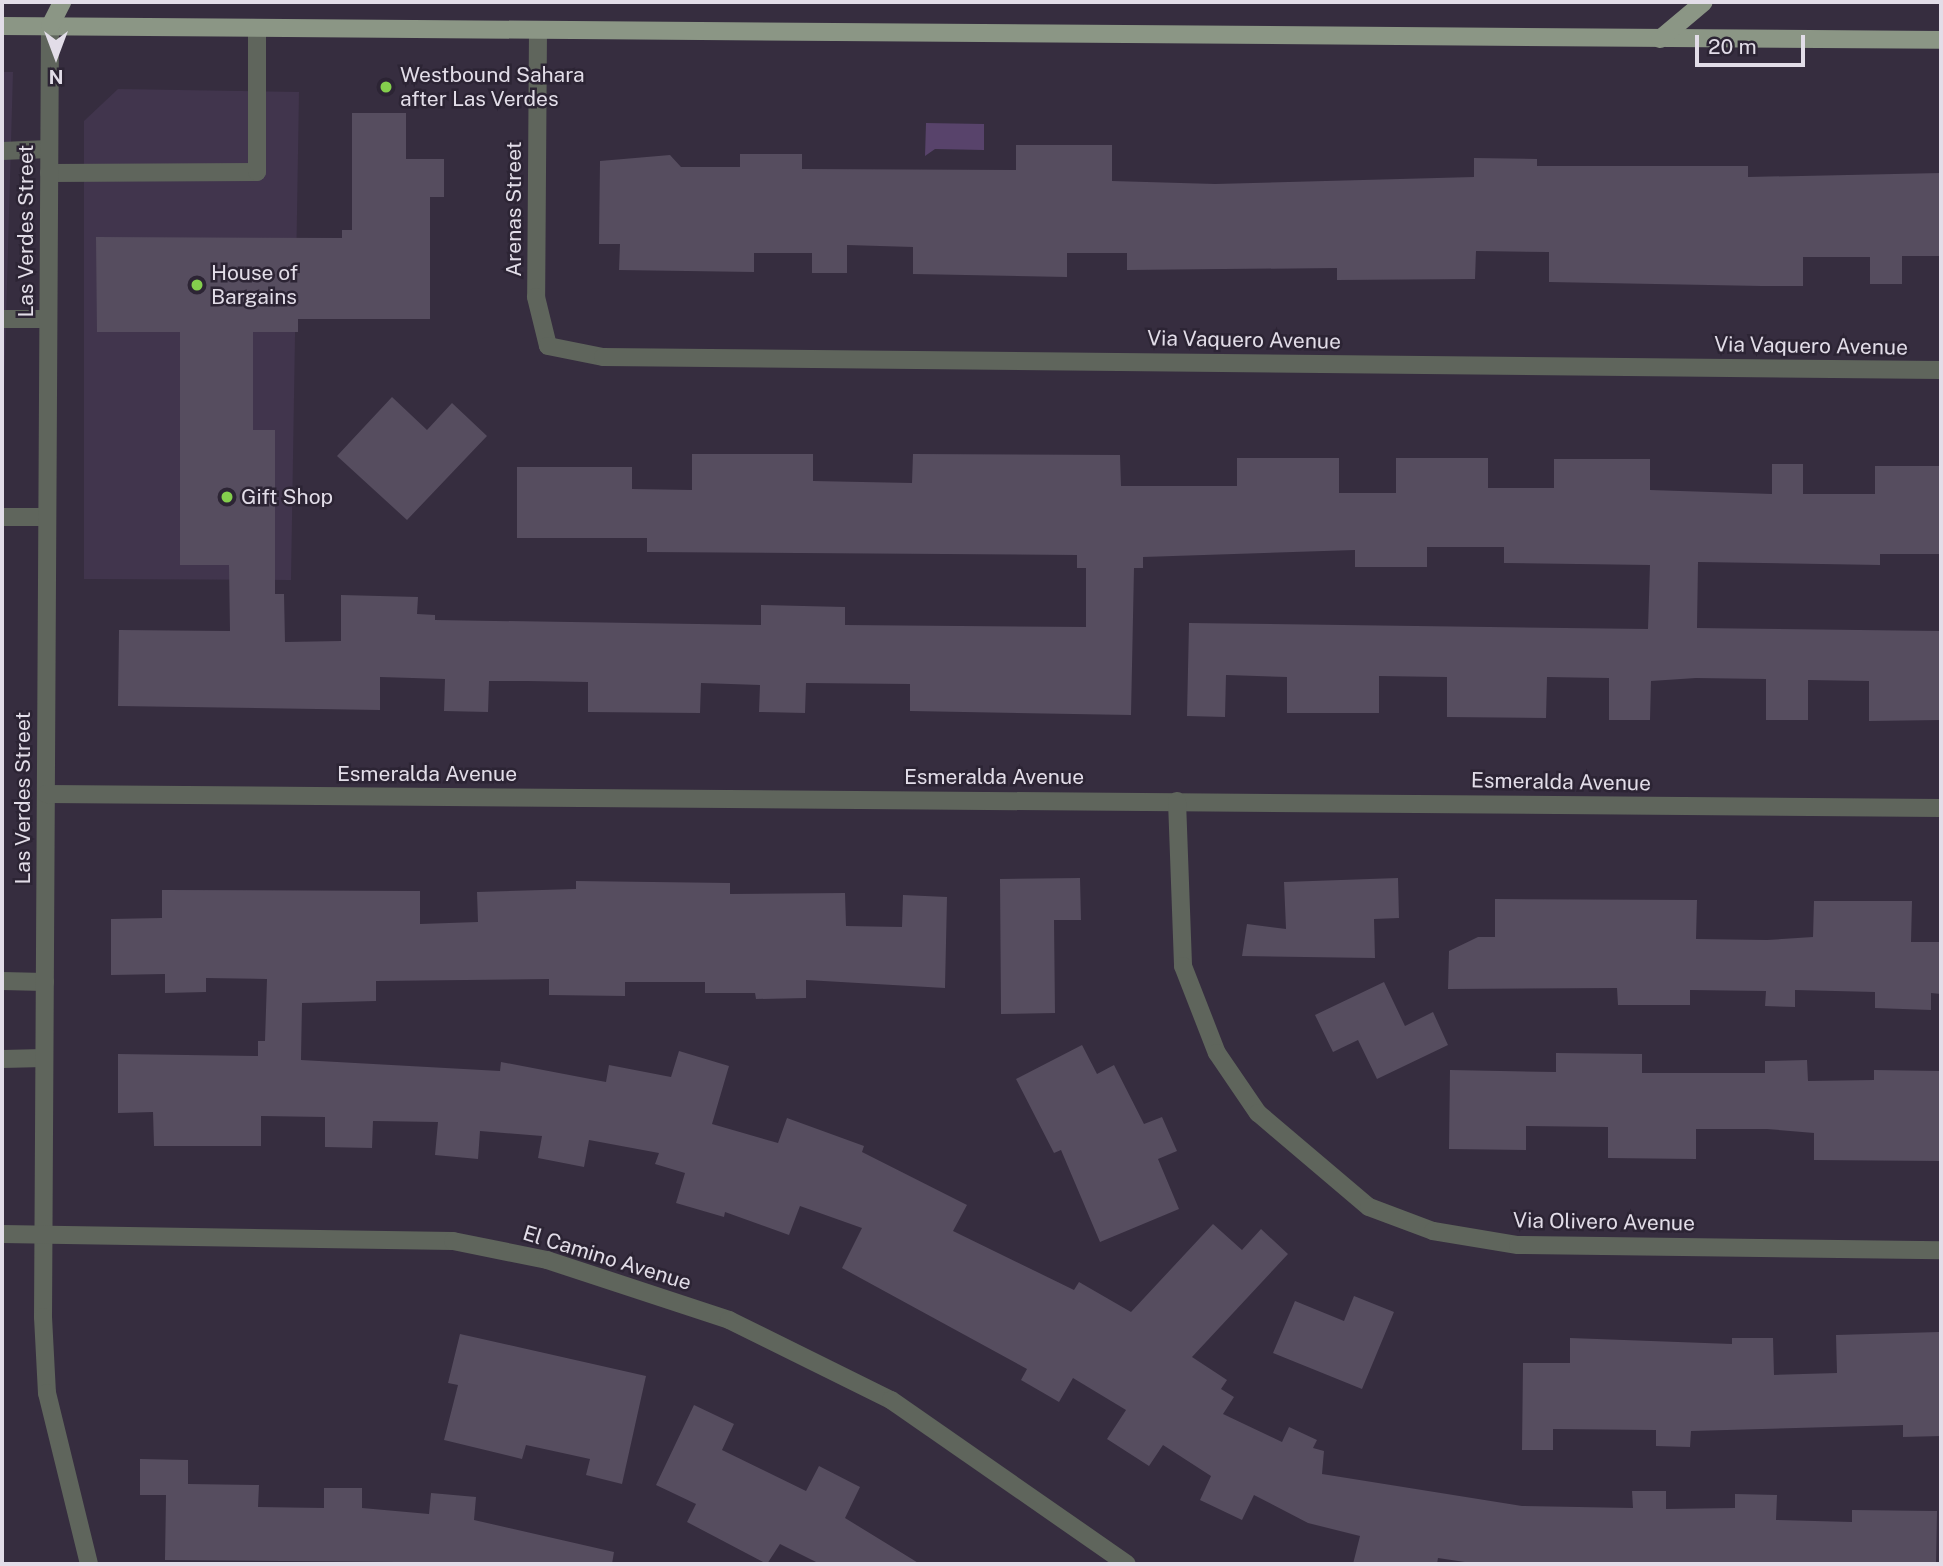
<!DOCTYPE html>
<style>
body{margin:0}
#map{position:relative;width:1943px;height:1566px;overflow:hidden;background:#362d3f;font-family:"Public Sans",sans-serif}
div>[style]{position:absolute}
.built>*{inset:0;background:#41354d}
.water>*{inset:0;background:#58436b}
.building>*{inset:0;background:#564d5f}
.service>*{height:18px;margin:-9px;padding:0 9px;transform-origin:9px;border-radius:9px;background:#5f655c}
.minor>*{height:18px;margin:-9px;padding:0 9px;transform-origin:9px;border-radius:9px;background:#5f655c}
.primary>*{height:18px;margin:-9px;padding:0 9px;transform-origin:9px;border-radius:9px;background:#8b9685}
.dots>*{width:19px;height:19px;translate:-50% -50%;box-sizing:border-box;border:4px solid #2c2434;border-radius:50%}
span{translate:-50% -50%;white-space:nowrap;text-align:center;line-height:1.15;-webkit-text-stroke:5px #2c2434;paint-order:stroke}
.poi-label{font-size:21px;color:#e2dde8}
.left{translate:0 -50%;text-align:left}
.street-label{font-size:21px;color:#e2dde8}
.frame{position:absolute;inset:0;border:4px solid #e2dde8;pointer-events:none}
.north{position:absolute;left:21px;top:21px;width:70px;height:70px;-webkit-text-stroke:5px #2c2434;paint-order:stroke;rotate:180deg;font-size:19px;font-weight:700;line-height:28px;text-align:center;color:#e2dde8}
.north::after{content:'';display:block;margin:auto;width:24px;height:32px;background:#e2dde8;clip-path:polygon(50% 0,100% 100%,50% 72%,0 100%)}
.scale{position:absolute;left:1695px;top:35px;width:110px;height:32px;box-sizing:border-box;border:4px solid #e2dde8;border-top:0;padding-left:9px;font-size:21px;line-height:24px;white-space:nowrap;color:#e2dde8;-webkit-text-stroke:5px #2c2434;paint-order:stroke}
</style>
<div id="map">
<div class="built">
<div style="clip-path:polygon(2px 72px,13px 72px,2px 461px)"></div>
<div style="clip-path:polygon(118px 89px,299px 92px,291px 580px,84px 579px,84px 121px)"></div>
</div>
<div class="water">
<div style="clip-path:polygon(926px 123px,984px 124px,984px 150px,935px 149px,925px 156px)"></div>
</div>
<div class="building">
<div style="clip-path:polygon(352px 113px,406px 113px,406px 159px,444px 159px,444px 197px,430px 197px,430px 319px,298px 319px,298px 332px,253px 332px,253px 430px,275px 430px,275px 594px,284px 594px,285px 642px,341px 641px,341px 595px,418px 597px,417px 614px,435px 615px,435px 620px,761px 625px,761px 605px,845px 607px,845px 625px,1086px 627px,1086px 568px,1077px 568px,1077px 555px,647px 552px,647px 538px,517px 538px,517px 467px,632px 467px,632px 489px,692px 490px,692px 454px,813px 454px,813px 481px,912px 483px,913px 454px,1120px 455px,1121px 486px,1237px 486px,1237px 458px,1339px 458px,1339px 493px,1396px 493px,1396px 458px,1488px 458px,1488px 488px,1554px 488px,1554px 459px,1650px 459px,1650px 490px,1772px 494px,1772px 464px,1803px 464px,1803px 494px,1875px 494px,1875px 466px,1941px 466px,1941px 554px,1880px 554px,1880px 565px,1698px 562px,1697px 628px,1941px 631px,1941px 720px,1869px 721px,1869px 681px,1808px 680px,1808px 720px,1766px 720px,1766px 679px,1696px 678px,1651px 681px,1650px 720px,1609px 720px,1609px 678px,1547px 677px,1546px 718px,1447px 717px,1447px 677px,1379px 676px,1379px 713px,1287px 713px,1287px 677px,1226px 675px,1225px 717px,1187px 716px,1189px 623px,1648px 629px,1650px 565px,1504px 563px,1504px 547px,1427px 547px,1427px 567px,1355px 567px,1355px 550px,1143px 557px,1143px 568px,1134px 568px,1131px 715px,910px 711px,910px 684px,806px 683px,805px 713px,759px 712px,760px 685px,701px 683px,700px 713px,588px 712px,588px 682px,527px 681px,489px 681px,488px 712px,444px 711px,445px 679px,380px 677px,380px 710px,118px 706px,119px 630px,230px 631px,229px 565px,180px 565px,180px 332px,97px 332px,96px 237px,342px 238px,342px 230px,352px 230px)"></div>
<div style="clip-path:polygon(1016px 145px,1112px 145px,1112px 181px,1215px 184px,1474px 177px,1474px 158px,1537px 159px,1537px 166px,1748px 166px,1748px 177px,1941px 173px,1941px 256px,1902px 256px,1902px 284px,1870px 284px,1870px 257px,1803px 257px,1803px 286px,1762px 286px,1549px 282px,1549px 252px,1476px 251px,1475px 279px,1337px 280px,1337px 268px,1127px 270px,1127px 253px,1067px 253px,1067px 277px,913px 274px,913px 247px,847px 245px,847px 273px,812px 273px,812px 253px,754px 253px,754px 272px,619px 270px,620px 244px,599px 244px,600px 161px,670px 155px,681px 167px,740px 167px,740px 154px,802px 154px,802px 169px,1016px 170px)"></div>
<div style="clip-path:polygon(392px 397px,427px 430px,452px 403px,487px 436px,407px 520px,337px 456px)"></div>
<div style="clip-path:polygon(1080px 878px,1081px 920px,1054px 920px,1055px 1013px,1001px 1014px,1000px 879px)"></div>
<div style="clip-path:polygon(1398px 878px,1399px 918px,1374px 919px,1375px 958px,1242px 956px,1247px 924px,1286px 929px,1284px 882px)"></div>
<div style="clip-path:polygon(576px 881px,730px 883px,730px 894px,845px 893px,846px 926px,902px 927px,903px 895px,947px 897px,945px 988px,806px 980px,806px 998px,756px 999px,755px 993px,705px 993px,705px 982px,625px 982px,625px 996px,549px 995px,549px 979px,376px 981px,376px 1001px,302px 1003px,301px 1060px,500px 1071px,501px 1062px,606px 1082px,609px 1065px,671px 1077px,679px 1051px,729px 1066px,712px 1124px,778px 1143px,787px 1118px,864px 1146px,862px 1152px,967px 1205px,953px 1231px,1074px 1290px,1079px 1282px,1131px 1312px,1213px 1224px,1242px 1250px,1261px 1229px,1288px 1254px,1192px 1357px,1227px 1380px,1221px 1389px,1234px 1397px,1223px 1414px,1282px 1442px,1289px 1427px,1317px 1440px,1313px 1448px,1324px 1451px,1322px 1474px,1522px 1506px,1633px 1508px,1632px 1491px,1666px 1491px,1666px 1509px,1735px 1508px,1735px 1494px,1777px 1495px,1776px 1520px,1852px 1522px,1852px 1510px,1937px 1511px,1936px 1564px,1478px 1564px,1438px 1558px,1437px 1564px,1353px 1564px,1360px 1536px,1308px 1523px,1254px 1495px,1242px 1520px,1200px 1500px,1211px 1476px,1163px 1445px,1149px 1466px,1107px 1439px,1126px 1410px,1073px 1378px,1059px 1402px,1021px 1380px,1027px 1369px,842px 1268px,862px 1228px,800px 1206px,789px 1235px,725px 1212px,724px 1217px,676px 1203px,685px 1173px,655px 1164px,659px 1153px,589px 1140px,584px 1167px,538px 1158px,542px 1136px,480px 1131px,478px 1159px,435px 1155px,438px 1122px,373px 1121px,372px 1148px,325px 1147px,325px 1117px,261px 1116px,261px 1146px,154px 1146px,153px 1112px,118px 1113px,118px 1054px,258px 1056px,258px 1041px,265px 1041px,267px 979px,206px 978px,206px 992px,165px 993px,165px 974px,111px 975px,111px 919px,162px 918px,162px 890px,420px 891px,420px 924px,478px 922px,477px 892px,576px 889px)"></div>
<div style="clip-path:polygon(1495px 899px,1697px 900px,1696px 939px,1767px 940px,1813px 937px,1814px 901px,1912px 901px,1911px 942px,1941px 942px,1941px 994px,1931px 993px,1931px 1010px,1875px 1008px,1875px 992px,1795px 990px,1795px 1007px,1765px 1006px,1766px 991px,1690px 990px,1690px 1005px,1618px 1005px,1617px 988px,1448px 989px,1449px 951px,1478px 937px,1495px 937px)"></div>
<div style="clip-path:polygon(1384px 982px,1405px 1026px,1433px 1012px,1448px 1045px,1377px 1079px,1358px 1040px,1333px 1052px,1315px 1015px)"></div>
<div style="clip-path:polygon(1082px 1045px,1097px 1074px,1114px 1065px,1144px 1124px,1162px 1117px,1177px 1151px,1158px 1159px,1179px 1209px,1100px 1242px,1061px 1150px,1054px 1153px,1016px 1079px)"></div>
<div style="clip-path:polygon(1556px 1053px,1642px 1054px,1642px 1073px,1765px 1073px,1765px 1061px,1807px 1060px,1808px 1081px,1874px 1080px,1874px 1070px,1941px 1071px,1941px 1161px,1814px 1160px,1814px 1133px,1767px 1129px,1696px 1129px,1696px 1159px,1608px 1158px,1608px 1127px,1526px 1126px,1526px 1150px,1449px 1149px,1450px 1070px,1556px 1072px)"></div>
<div style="clip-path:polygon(1354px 1296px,1394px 1312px,1362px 1389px,1273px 1353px,1295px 1301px,1344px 1321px)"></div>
<div style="clip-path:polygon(1939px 1332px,1941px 1436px,1903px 1437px,1903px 1425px,1691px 1431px,1690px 1447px,1656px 1446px,1656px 1430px,1553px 1429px,1553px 1450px,1522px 1450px,1523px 1363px,1570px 1363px,1570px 1338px,1732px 1344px,1732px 1338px,1773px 1338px,1774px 1375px,1837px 1373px,1836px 1335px)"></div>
<div style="clip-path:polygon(460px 1334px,646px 1376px,622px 1484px,586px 1475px,590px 1459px,526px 1445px,522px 1459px,444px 1440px,458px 1385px,448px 1383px)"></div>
<div style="clip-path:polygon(694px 1405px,734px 1424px,722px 1450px,806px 1491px,819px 1466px,860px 1487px,845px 1518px,920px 1564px,820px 1564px,780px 1544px,767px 1564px,687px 1522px,696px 1504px,656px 1485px)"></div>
<div style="clip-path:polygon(140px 1459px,188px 1460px,188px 1484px,259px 1485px,258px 1507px,324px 1508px,324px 1488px,362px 1488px,362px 1508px,429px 1514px,431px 1493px,476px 1497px,474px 1520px,614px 1552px,612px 1564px,165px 1560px,166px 1495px,140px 1495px)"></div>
</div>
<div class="service">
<div style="left:2px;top:151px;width:47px;rotate:-2.4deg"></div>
<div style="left:49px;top:173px;width:208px;rotate:-0.3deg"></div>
<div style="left:257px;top:172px;width:144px;rotate:-90deg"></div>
<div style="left:2px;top:319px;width:46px"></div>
<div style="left:2px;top:517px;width:45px"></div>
<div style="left:2px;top:981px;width:43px;rotate:1.3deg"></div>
<div style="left:2px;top:1059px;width:42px;rotate:-1.4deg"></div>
</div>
<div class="minor">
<div style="left:50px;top:26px;width:1291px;rotate:90.31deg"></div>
<div style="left:43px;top:1317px;width:76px;rotate:87deg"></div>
<div style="left:47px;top:1393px;width:176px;rotate:76.2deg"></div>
<div style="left:538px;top:30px;width:267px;rotate:90.4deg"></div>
<div style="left:536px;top:297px;width:50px;rotate:76.2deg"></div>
<div style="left:548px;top:346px;width:56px;rotate:11.3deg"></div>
<div style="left:603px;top:357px;width:1338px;rotate:0.56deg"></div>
<div style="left:46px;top:794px;width:1895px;rotate:0.42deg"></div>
<div style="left:1177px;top:801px;width:165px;rotate:87.9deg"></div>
<div style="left:1183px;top:966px;width:93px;rotate:68.7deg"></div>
<div style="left:1217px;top:1053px;width:73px;rotate:55.7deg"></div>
<div style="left:1258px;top:1113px;width:145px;rotate:40.3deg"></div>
<div style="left:1369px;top:1207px;width:68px;rotate:20.6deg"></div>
<div style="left:1433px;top:1231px;width:86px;rotate:9.4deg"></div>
<div style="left:1518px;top:1245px;width:423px;rotate:0.7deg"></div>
<div style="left:2px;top:1234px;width:451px;rotate:0.9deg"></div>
<div style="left:453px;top:1241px;width:96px;rotate:11.4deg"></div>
<div style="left:547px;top:1260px;width:192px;rotate:18.2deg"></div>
<div style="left:729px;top:1320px;width:181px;rotate:26.3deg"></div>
<div style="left:891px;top:1400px;width:287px;rotate:34.8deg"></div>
</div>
<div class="primary">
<div style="left:2px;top:26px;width:1939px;rotate:0.41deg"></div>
<div style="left:50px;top:26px;width:27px;rotate:-63deg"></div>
<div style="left:1660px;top:39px;width:57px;rotate:-40.1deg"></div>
</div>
<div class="dots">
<div style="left:386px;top:87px;background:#84cf4d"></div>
<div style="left:197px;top:285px;background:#84cf4d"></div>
<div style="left:227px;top:497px;background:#84cf4d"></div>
</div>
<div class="poi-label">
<span class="left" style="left:400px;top:87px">Westbound Sahara<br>after Las Verdes</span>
<span class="left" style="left:211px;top:285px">House of<br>Bargains</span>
<span class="left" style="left:241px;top:497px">Gift Shop</span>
</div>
<div class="street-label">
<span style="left:514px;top:209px;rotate:-90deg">Arenas Street</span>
<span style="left:26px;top:231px;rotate:-90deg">Las Verdes Street</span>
<span style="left:1244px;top:340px;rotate:1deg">Via Vaquero Avenue</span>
<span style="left:1811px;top:346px;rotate:1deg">Via Vaquero Avenue</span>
<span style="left:427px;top:774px">Esmeralda Avenue</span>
<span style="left:994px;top:777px">Esmeralda Avenue</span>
<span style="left:1561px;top:782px;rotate:1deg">Esmeralda Avenue</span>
<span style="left:23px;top:798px;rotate:-90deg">Las Verdes Street</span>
<span style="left:1604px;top:1222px;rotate:1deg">Via Olivero Avenue</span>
<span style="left:607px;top:1258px;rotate:17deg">El Camino Avenue</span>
</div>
<div class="frame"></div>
<div class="north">N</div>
<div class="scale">20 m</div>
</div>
